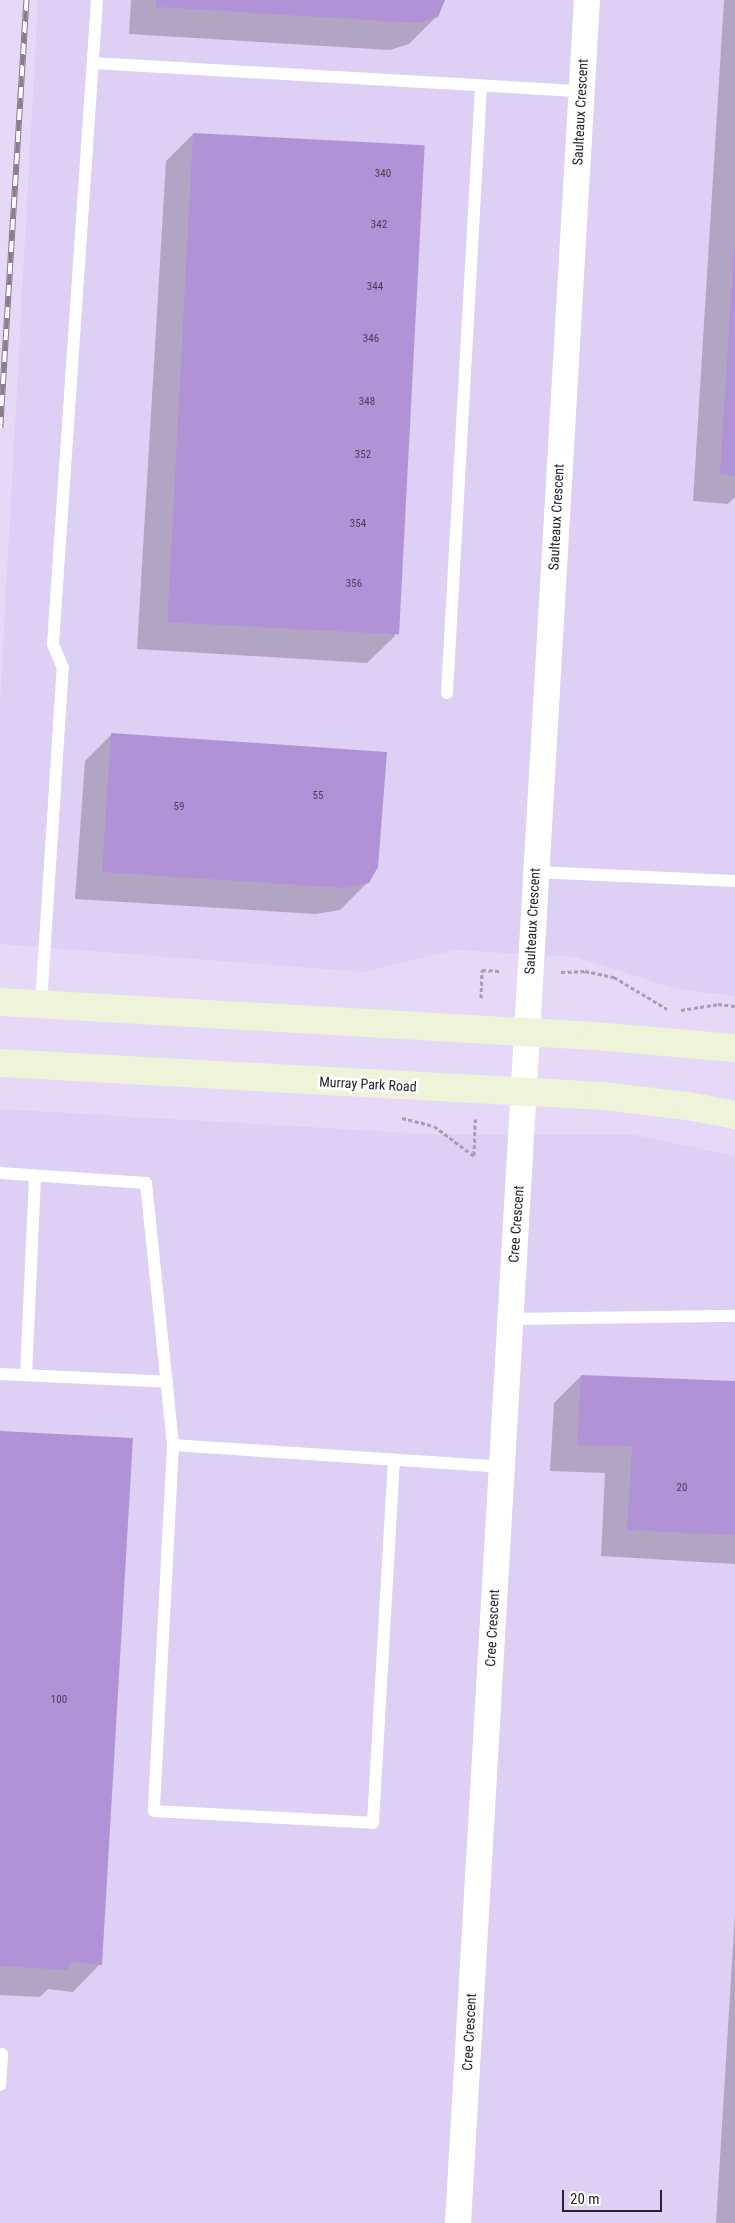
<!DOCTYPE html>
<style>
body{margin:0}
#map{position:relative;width:735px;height:2223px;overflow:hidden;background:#e5d9f7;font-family:"Roboto Condensed",sans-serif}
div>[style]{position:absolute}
.built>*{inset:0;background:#decff4}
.shadow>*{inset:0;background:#0003}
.building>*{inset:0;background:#b093d6;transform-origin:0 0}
.path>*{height:3px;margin-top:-1.5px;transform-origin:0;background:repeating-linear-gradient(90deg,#a79db5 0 4px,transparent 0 6.5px)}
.lane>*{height:12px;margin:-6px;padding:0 6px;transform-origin:6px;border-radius:6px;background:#fff}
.street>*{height:26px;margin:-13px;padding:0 13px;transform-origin:13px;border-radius:13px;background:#fff}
.secondary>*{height:28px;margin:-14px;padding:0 14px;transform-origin:14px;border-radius:14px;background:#eef3da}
.rail>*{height:5.5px;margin-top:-2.75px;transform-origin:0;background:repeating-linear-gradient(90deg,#fff 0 11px,#877e93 0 22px);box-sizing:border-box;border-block:1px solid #877e93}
span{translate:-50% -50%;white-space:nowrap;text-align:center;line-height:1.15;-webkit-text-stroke:5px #fff;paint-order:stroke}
.number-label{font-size:11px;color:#483e56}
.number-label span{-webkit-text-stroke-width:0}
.street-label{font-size:14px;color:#26212c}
.scale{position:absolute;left:562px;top:2190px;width:100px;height:22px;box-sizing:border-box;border:2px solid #26212c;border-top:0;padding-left:6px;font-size:15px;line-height:18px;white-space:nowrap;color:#26212c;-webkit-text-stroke:4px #fff;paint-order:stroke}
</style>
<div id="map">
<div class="built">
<div style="clip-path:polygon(38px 0,735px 0,735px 996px,677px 989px,576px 957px,456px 950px,363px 972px,0 944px,0 702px)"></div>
<div style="clip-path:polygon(0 1109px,428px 1134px,635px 1135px,735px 1156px,735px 2223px,0 2223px)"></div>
</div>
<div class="shadow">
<div style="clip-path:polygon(131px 0,443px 0,437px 16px,409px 44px,390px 50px,129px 34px)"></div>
<div style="clip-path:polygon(724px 0,735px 0,735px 497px,728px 504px,693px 501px)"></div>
<div style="clip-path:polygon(193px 134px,395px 636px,367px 663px,137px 649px,166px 161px)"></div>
<div style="clip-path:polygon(112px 734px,368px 882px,340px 910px,316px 914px,75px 899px,85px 761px)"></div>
<div style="clip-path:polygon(581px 1376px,735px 1382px,735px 1564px,601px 1556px,605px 1473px,550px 1471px,554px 1403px)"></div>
<div style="clip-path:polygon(0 1433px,100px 1964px,73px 1992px,48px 1989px,40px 1997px,0 1995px)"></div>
<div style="clip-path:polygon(735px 1913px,735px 2223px,716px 2223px)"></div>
</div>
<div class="building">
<div style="clip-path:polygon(156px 0,445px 0,438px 17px,418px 23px,156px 7px)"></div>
<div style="left:193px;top:133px;width:232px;height:490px;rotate:3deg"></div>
<div style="clip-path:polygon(734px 249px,735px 249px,735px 476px,720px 474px)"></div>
<div style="clip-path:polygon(111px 733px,387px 752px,378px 867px,369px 883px,344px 888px,102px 872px)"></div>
<div style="clip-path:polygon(581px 1375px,735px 1381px,735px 1535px,627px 1530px,632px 1446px,577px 1445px)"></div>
<div style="clip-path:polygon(0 1431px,133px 1438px,102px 1965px,70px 1962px,68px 1970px,0 1966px)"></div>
</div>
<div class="path">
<div style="left:561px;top:972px;width:24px;rotate:-2deg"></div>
<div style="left:585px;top:971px;width:30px;rotate:12deg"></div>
<div style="left:614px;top:977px;width:62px;rotate:31.1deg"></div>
<div style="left:481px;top:998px;width:28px;rotate:-88deg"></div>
<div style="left:482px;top:970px;width:18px;rotate:3deg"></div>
<div style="left:681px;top:1010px;width:37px;rotate:-9deg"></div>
<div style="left:718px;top:1004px;width:17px;rotate:7deg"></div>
<div style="left:402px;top:1118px;width:33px;rotate:14deg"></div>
<div style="left:434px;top:1126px;width:50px;rotate:36.9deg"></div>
<div style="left:474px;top:1155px;width:36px;rotate:-88deg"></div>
</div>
<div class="lane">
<div style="left:93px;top:63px;width:489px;rotate:3.3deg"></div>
<div style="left:447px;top:693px;width:608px;rotate:-86.79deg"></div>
<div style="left:535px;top:872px;width:200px;rotate:2.6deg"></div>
<div style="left:41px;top:1004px;width:337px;rotate:-86.3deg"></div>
<div style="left:63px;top:668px;width:26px;rotate:-113deg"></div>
<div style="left:53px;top:644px;width:646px;rotate:-86.09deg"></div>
<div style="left:0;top:1173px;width:146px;rotate:3.9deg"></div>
<div style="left:146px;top:1183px;width:263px;rotate:84.1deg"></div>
<div style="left:173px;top:1445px;width:366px;rotate:93deg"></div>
<div style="left:154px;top:1811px;width:219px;rotate:3.1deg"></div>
<div style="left:373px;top:1823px;width:364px;rotate:-86.7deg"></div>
<div style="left:510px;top:1319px;width:225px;rotate:-0.8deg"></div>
<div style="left:0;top:1374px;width:167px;rotate:2.7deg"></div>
<div style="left:26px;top:1375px;width:199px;rotate:-87.4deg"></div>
<div style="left:173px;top:1445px;width:329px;rotate:3.8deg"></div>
<div style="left:0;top:2085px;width:31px;rotate:-86deg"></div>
</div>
<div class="street">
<div style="left:458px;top:2223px;width:2227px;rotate:-86.68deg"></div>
</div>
<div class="secondary">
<div style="left:0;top:1002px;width:595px;rotate:3.28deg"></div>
<div style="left:594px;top:1036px;width:142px;rotate:4.9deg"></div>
<div style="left:0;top:1063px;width:605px;rotate:3.13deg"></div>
<div style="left:604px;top:1096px;width:85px;rotate:6.8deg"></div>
<div style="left:688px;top:1106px;width:48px;rotate:10.8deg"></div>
</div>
<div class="rail">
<div style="left:0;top:428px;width:429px;rotate:-86.5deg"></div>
</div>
<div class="number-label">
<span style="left:383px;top:174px">340</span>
<span style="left:379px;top:225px">342</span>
<span style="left:375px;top:287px">344</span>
<span style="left:371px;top:339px">346</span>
<span style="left:367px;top:402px">348</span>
<span style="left:363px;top:455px">352</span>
<span style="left:358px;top:524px">354</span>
<span style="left:354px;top:584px">356</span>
<span style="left:318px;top:796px">55</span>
<span style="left:179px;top:807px">59</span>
<span style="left:682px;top:1488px">20</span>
<span style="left:59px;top:1700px">100</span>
</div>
<div class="street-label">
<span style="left:580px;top:112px;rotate:-87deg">Saulteaux Crescent</span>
<span style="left:556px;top:517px;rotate:-87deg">Saulteaux Crescent</span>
<span style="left:532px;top:921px;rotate:-87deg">Saulteaux Crescent</span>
<span style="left:368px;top:1084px;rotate:3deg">Murray Park Road</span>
<span style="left:516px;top:1224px;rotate:-86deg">Cree Crescent</span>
<span style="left:492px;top:1628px;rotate:-87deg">Cree Crescent</span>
<span style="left:469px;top:2032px;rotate:-87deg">Cree Crescent</span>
</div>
<div class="scale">20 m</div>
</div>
